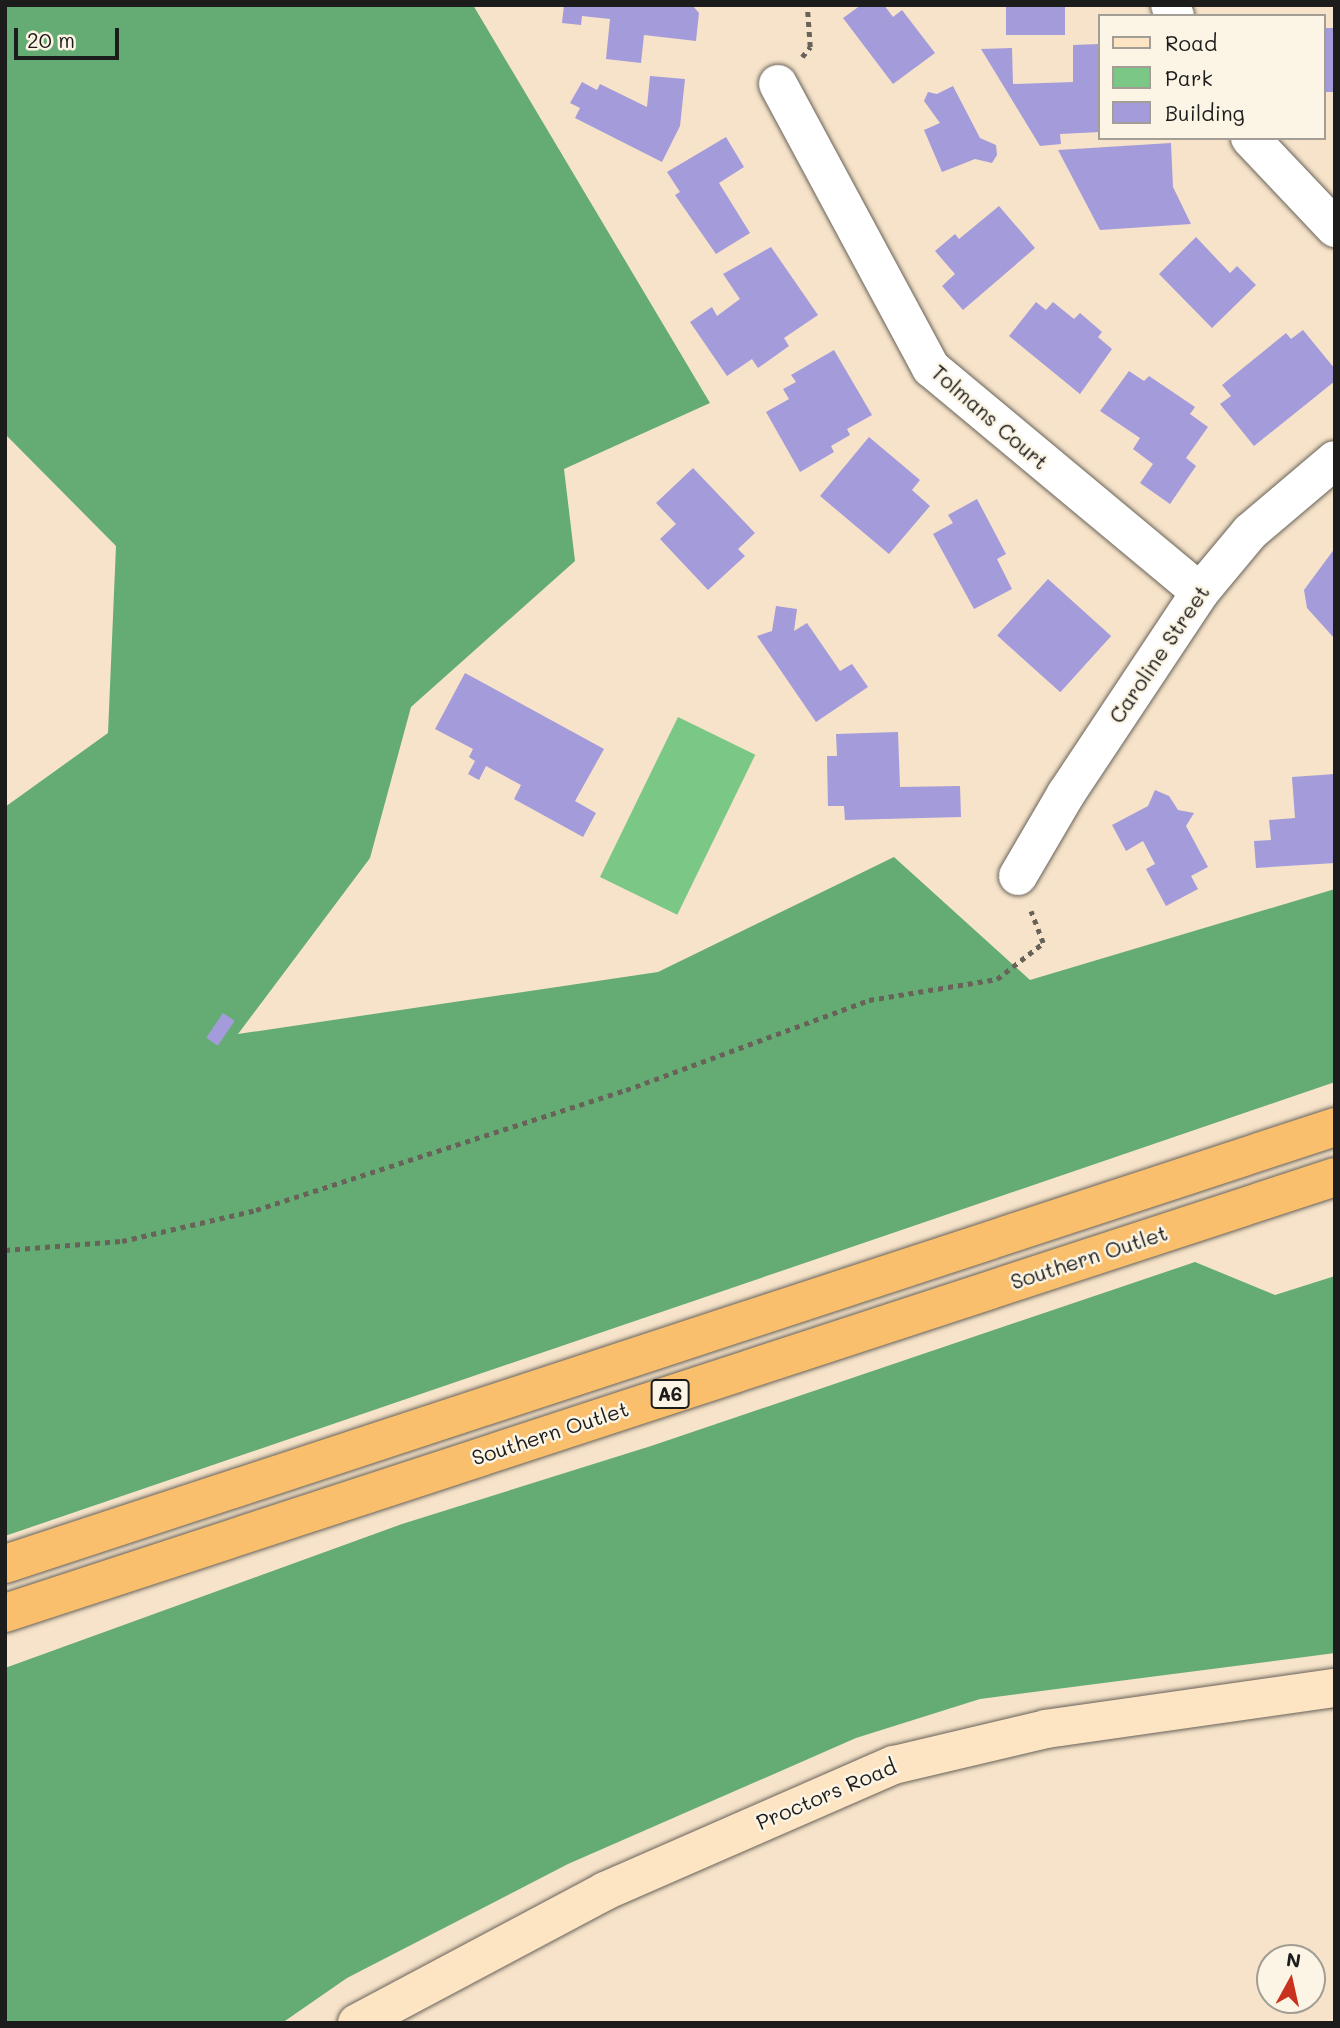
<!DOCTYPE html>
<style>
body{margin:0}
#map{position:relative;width:1340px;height:2028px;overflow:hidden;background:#f6e3c9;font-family:Mali,sans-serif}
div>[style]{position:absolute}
.green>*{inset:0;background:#7bc786;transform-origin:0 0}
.forest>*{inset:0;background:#64ac73}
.building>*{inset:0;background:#a49bdb;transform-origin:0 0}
.path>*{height:4.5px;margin-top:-2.25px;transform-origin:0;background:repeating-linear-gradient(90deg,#686259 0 5px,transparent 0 10px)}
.roads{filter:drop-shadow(0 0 2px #686259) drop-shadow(0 0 2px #686259)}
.street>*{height:38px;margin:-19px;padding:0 19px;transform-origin:19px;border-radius:19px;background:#fff}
.secondary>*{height:38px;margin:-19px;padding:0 19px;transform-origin:19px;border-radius:19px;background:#fde5c4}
.highway>*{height:38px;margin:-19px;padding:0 19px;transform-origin:19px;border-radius:19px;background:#f9bf6c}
span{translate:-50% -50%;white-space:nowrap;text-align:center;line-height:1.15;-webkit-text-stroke:5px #fcf5e5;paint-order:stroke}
.shield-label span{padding:2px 5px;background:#fcf5e5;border:2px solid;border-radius:5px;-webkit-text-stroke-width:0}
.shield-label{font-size:19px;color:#1c1c1c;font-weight:700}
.street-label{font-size:21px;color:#1c1c1c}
.frame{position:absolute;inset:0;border:7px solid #1c1c1c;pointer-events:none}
.legend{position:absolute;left:1098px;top:14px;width:228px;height:126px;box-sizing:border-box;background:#fcf5e5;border:2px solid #a29e95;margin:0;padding:9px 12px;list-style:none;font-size:21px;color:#1c1c1c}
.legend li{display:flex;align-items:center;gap:14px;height:35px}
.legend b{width:35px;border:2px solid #a29e95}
.north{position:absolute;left:1256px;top:1944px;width:70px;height:70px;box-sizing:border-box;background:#fcf5e5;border:2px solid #a29e95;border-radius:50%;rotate:8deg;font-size:19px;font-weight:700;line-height:28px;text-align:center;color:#1c1c1c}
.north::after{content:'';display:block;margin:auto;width:24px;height:32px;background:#c8321e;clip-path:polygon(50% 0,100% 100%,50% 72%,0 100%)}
.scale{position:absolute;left:14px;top:28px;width:105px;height:32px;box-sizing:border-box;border:4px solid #1c1c1c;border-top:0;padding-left:9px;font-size:21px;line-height:24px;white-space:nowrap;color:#1c1c1c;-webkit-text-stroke:5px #fcf5e5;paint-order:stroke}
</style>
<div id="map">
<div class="green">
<div style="left:678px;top:717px;width:86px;height:178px;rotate:26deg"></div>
</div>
<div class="forest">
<div style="clip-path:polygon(5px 5px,473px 5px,710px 403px,564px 469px,575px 561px,411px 707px,370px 858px,238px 1034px,658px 972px,894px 857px,1030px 980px,1335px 889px,1335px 1082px,5px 1536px,5px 807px,108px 733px,116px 546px,5px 434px)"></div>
<div style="clip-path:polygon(1195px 1262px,1275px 1295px,1335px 1276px,1335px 1653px,980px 1699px,856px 1738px,568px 1864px,347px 1978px,282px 2023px,5px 2023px,5px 1668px,402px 1524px,651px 1446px)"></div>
</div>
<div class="building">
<div style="clip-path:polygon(564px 5px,692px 5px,699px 13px,696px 41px,644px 35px,641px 63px,606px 59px,610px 19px,582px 16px,581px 25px,562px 23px)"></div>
<div style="clip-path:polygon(861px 5px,884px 5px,893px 17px,902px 10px,935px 53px,893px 84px,843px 18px)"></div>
<div style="left:1006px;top:5px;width:59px;height:30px"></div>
<div style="left:1324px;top:28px;width:11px;height:64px"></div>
<div style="clip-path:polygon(1100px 44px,1100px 132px,1060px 134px,1061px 144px,1040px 146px,981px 49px,1012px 48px,1013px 84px,1073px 82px,1073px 45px)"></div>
<div style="clip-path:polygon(650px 76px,685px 79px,680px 126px,662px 162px,575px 118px,580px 108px,570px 103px,582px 82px,597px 90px,600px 84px,647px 107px)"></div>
<div style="clip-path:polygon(953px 86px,980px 138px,996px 145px,997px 155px,992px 163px,975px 159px,942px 172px,924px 130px,940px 123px,924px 101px,928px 92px,937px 94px)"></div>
<div style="clip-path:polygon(726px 137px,744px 167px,719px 183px,750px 233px,716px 254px,675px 195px,680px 192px,667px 172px)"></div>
<div style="clip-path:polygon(1171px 143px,1173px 187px,1191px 224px,1100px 230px,1058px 150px)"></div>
<div style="clip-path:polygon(999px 206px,1035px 248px,963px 310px,942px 286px,955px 274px,935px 251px,955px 234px,959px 239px)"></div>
<div style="clip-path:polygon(1196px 237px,1230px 273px,1237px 266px,1256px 285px,1212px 328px,1159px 274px)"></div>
<div style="clip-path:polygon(771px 247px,818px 315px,784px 338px,789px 346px,758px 368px,752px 359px,727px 376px,690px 322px,712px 307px,717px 316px,740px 299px,723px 274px)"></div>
<div style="clip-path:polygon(1036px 302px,1046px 310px,1053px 302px,1074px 319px,1080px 313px,1102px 332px,1098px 337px,1112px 349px,1080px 394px,1009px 336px)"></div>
<div style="clip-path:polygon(1303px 330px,1335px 369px,1335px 381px,1254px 446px,1220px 404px,1231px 396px,1222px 385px,1286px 333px,1291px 339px)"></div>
<div style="clip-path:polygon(834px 350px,872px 415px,847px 429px,850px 435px,831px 446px,834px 452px,800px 472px,766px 412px,789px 399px,783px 389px,796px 382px,791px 375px)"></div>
<div style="clip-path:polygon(1129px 371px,1144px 381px,1149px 376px,1195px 407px,1190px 414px,1208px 427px,1186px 458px,1196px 466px,1170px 504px,1140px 483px,1153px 464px,1133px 449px,1140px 438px,1100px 411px)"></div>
<div style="clip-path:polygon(869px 437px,920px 480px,912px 490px,930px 506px,889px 554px,820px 496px)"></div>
<div style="clip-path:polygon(693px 468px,755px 533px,738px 549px,745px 556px,708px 590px,660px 539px,676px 524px,656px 503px)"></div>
<div style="clip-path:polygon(977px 499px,1006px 554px,997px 559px,1012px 589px,974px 609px,933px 534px,953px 523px,948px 515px)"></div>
<div style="clip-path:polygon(1335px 548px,1335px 639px,1307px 608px,1304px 590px)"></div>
<div style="left:1048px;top:579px;width:85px;height:76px;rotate:42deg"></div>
<div style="clip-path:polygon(776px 606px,797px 609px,794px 631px,807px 623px,840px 671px,852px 664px,868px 687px,816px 722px,757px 636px,772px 631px)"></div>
<div style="clip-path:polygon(465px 673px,604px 749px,575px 801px,596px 813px,583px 837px,514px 799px,521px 785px,486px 766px,479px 780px,468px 774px,475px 761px,469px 757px,473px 749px,435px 729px)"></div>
<div style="clip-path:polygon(898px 732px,900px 787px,960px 786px,961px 817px,845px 820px,844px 806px,828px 806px,827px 756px,837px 756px,836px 734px)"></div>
<div style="clip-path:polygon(1335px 774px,1335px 863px,1256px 868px,1254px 841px,1271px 840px,1269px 820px,1295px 818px,1292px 777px)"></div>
<div style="clip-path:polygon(1155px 790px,1169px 796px,1178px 810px,1194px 813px,1186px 826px,1208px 867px,1191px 876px,1198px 889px,1166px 906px,1146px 869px,1155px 864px,1143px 841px,1126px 851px,1112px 825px,1148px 806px)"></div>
<div style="left:223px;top:1013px;width:14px;height:30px;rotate:34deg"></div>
</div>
<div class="path">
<div style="left:802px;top:57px;width:13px;rotate:-51deg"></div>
<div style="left:810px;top:47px;width:42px;rotate:-94.1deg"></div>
<div style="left:5px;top:1250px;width:117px;rotate:-4.4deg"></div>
<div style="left:122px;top:1241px;width:138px;rotate:-13deg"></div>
<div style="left:256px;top:1210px;width:389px;rotate:-18deg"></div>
<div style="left:626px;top:1090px;width:259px;rotate:-20.3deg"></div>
<div style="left:869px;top:1000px;width:130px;rotate:-9.3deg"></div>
<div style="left:997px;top:979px;width:58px;rotate:-38deg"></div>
<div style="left:1043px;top:943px;width:34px;rotate:-111deg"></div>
</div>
<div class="roads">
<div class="street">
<div style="left:1170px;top:5px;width:12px;rotate:66deg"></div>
<div style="left:778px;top:84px;width:323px;rotate:61.7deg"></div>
<div style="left:931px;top:368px;width:350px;rotate:39.8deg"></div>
<div style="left:1250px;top:138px;width:124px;rotate:46.6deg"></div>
<div style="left:1018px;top:876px;width:95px;rotate:-59.7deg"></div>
<div style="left:1066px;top:794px;width:242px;rotate:-56.4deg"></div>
<div style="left:1200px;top:592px;width:78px;rotate:-50.2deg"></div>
<div style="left:1250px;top:532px;width:111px;rotate:-40.3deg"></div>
</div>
<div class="secondary">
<div style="left:357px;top:2023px;width:281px;rotate:-28deg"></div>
<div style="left:605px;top:1891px;width:315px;rotate:-23.6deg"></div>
<div style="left:894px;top:1765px;width:156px;rotate:-13.3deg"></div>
<div style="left:1046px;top:1729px;width:292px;rotate:-8.1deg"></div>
</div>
<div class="highway">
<div style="left:5px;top:1564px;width:1400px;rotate:-18.19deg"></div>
<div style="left:5px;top:1613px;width:1400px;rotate:-18.15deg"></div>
</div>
</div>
<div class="shield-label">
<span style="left:670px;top:1394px">A6</span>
</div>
<div class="street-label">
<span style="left:990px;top:417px;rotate:41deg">Tolmans Court</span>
<span style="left:1159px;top:654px;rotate:-56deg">Caroline Street</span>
<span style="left:1089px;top:1257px;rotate:-18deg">Southern Outlet</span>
<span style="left:550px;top:1433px;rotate:-18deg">Southern Outlet</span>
<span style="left:826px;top:1794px;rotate:-23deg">Proctors Road</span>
</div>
<div class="frame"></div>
<ul class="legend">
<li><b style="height:9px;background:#fde5c4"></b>Road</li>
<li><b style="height:19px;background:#7bc786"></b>Park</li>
<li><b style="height:19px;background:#a49bdb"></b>Building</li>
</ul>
<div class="north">N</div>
<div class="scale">20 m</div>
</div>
